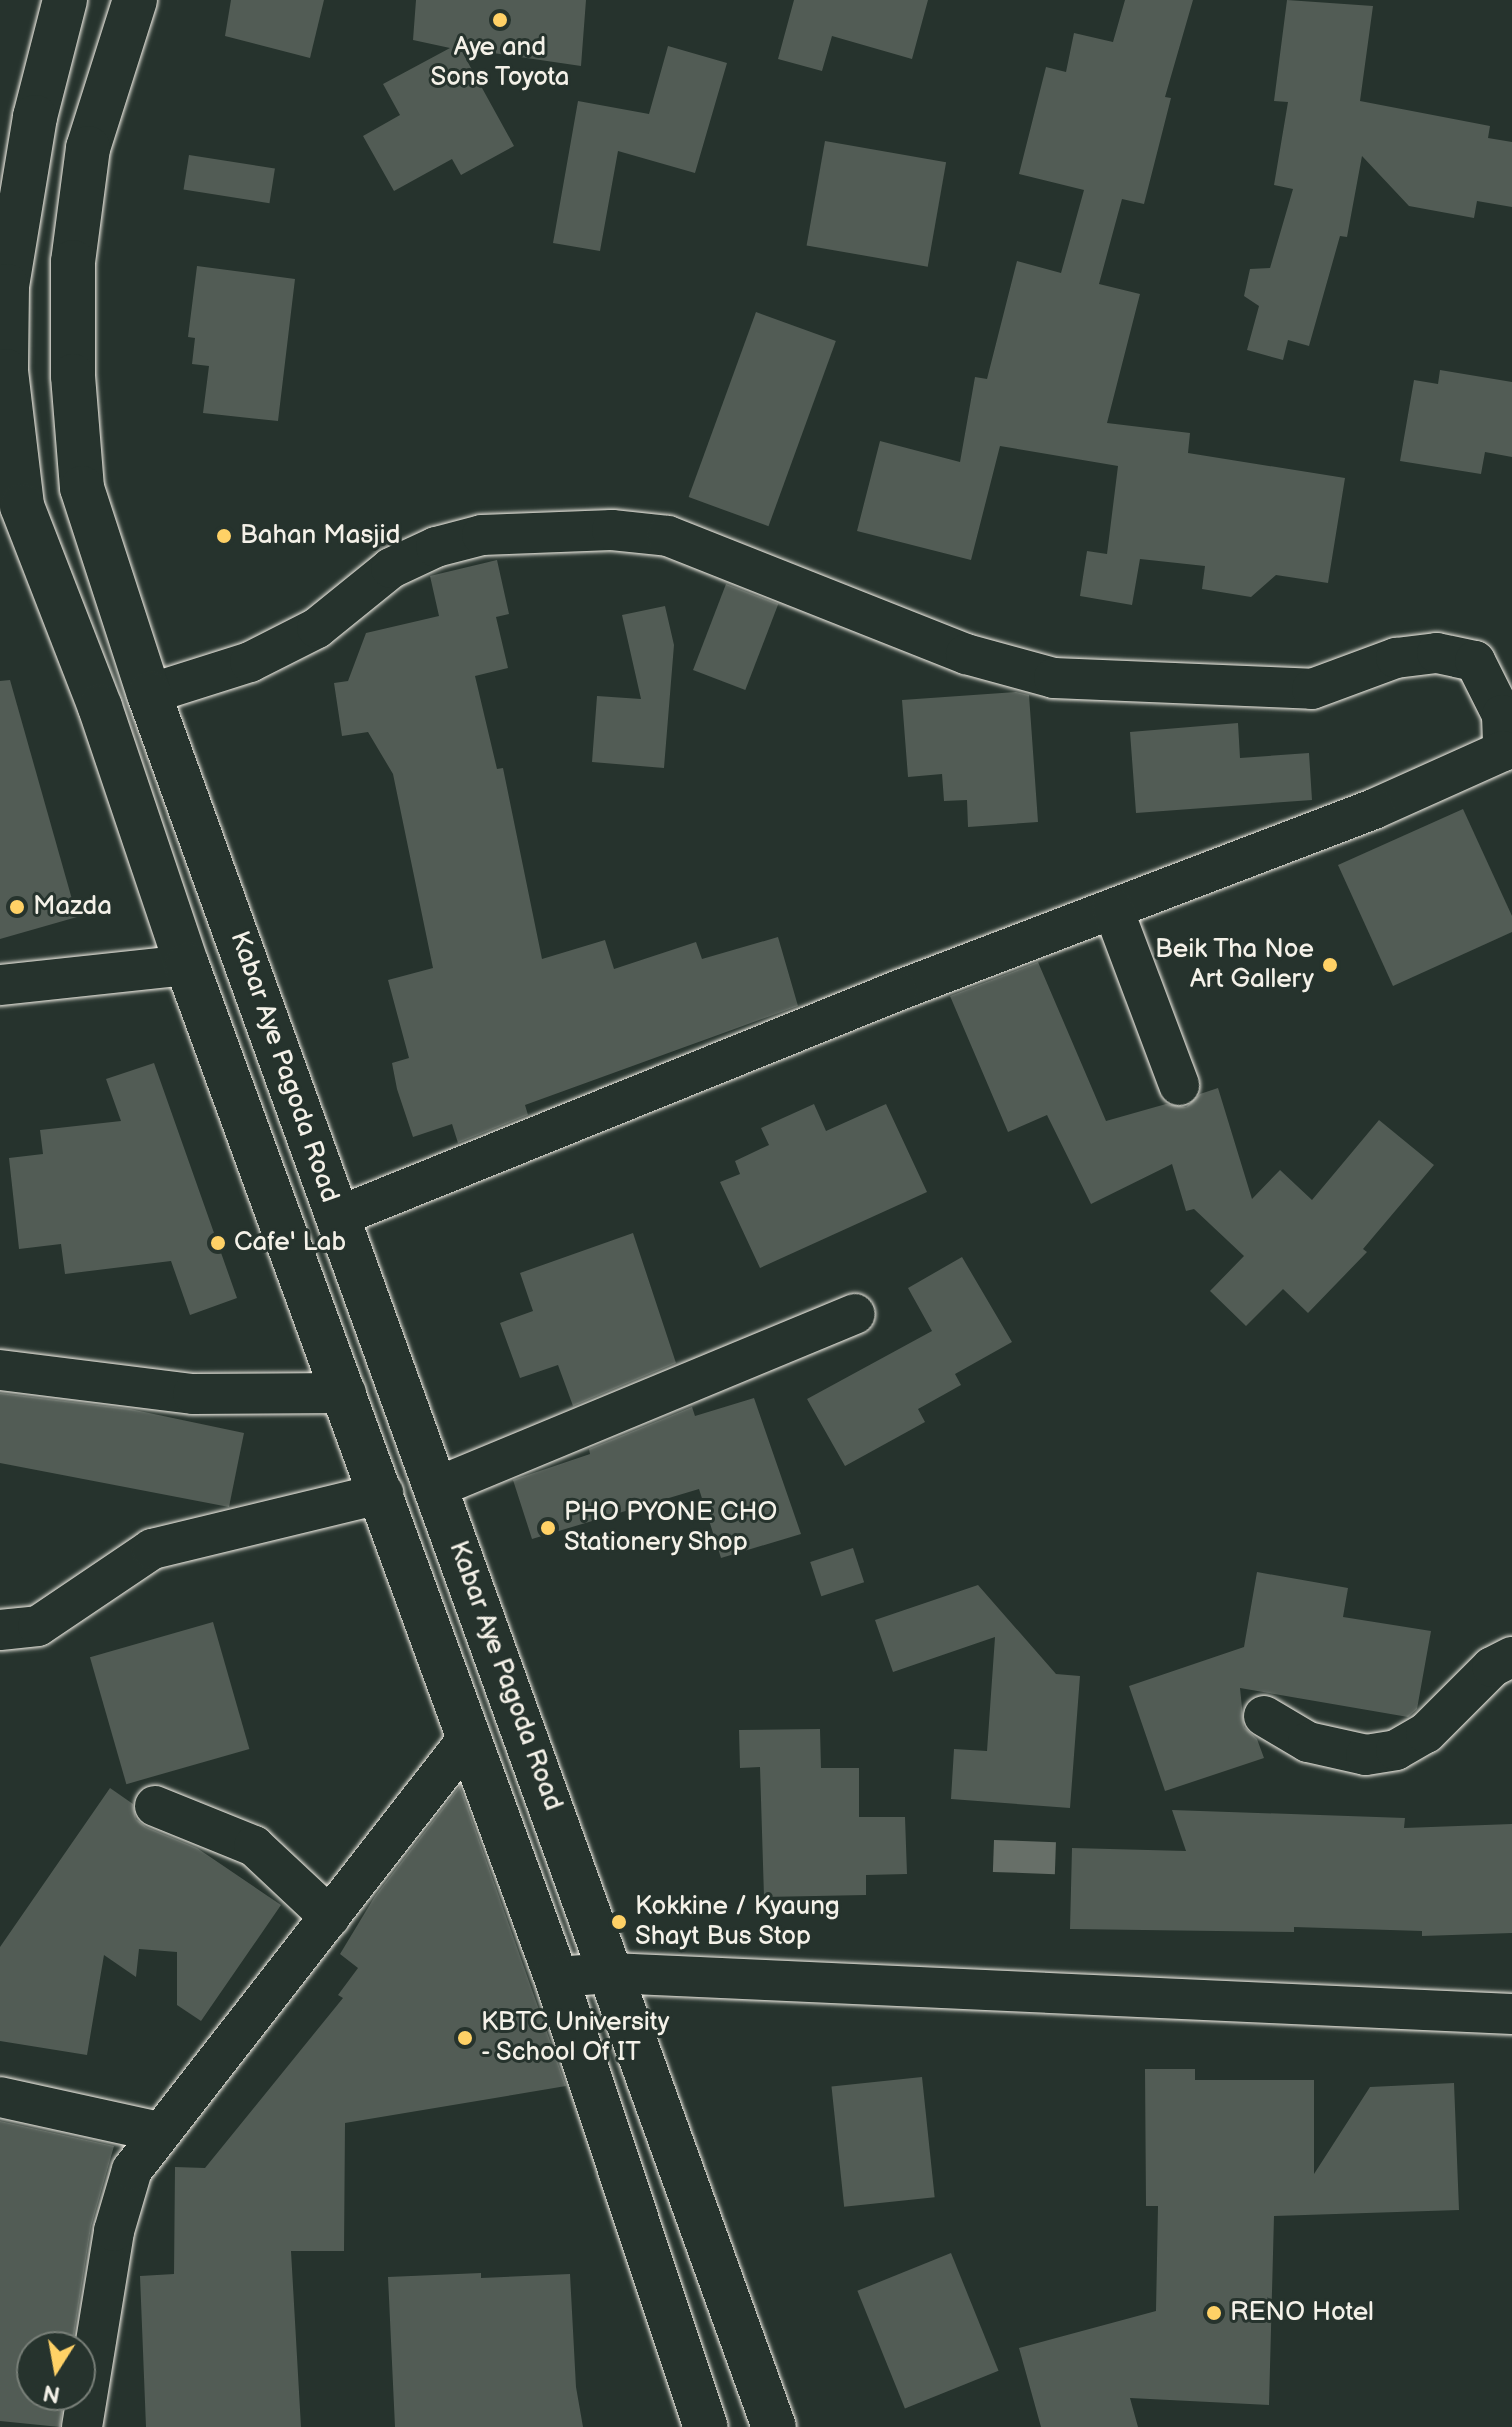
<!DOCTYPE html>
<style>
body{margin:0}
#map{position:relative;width:1512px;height:2427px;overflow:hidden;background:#26332d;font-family:"Balsamiq Sans",sans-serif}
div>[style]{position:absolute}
.water>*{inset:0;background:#676f68;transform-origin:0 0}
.building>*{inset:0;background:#525c55;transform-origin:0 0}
.roads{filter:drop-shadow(0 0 2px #f4f1e8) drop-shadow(0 0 2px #f4f1e8)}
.minor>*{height:40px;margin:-20px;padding:0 20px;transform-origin:20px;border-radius:20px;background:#26332d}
.primary>*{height:44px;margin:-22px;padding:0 22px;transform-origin:22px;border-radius:22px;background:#26332d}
.dots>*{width:22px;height:22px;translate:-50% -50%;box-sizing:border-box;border:4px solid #26332d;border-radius:50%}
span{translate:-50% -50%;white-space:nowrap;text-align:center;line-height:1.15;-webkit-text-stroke:6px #26332d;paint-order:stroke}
.poi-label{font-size:26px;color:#f4f1e8}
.left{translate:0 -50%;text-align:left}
.right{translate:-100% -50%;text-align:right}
.street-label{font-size:26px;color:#f4f1e8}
.north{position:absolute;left:16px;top:2331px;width:80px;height:80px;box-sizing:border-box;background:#26332d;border:2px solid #787f78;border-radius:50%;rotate:191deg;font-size:22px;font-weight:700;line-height:32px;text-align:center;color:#f4f1e8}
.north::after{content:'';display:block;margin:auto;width:28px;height:36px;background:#ffd166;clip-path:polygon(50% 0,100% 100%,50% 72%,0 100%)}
</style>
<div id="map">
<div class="water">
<div style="left:994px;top:1840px;width:62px;height:32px;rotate:2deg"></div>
</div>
<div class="building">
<div style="clip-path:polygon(231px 0,324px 0,310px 58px,225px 36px)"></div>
<div style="clip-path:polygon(416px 0,586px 0,581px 66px,460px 48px,514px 146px,461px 175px,452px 159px,394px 191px,363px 136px,400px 115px,383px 84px,450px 48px,413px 40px)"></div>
<div style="clip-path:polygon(794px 0,928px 0,912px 59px,832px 36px,822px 71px,778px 59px)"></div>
<div style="clip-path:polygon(1125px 0,1193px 0,1165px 97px,1171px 98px,1144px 204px,1122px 199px,1099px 284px,1140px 294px,1107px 423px,1190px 433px,1188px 453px,1345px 478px,1328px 583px,1276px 575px,1251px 597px,1202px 589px,1205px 566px,1140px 559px,1132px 605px,1080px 596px,1087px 551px,1107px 554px,1118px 466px,1000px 446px,971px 560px,857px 531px,880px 441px,960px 462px,975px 377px,987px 379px,1017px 261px,1061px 273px,1084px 190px,1019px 174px,1046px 67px,1066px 72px,1074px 33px,1113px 42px)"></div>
<div style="clip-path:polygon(1287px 0,1373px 6px,1360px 101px,1490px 126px,1488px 138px,1512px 142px,1512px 207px,1477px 201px,1474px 218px,1409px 206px,1362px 156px,1347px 237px,1340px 236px,1309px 346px,1288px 340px,1283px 360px,1247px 350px,1259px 306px,1244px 296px,1250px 269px,1270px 268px,1293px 189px,1274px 185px,1288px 102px,1274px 101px)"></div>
<div style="clip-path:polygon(668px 46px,727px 63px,695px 173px,618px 151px,600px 251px,553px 243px,578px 101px,649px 114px)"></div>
<div style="left:825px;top:141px;width:123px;height:106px;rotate:10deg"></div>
<div style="left:189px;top:155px;width:87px;height:35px;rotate:9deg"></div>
<div style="clip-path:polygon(197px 266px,295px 279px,278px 421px,203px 413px,209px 366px,192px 364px,195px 338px,188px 337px)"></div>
<div style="left:756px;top:312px;width:85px;height:197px;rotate:20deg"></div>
<div style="clip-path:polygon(1440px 370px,1512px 382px,1512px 457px,1485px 452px,1481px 474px,1400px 461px,1414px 380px,1438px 384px)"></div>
<div style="clip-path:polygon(497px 560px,509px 614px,496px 617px,508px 668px,475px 676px,497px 769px,503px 768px,542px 959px,605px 940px,614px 969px,696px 942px,702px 959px,778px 937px,798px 1006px,525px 1105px,528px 1115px,458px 1143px,452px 1124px,413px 1137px,397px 1089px,392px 1063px,409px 1058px,388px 980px,433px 968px,393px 774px,368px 732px,342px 736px,334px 683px,348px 681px,366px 633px,439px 616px,430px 576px)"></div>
<div style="left:726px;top:584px;width:56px;height:92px;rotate:21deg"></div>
<div style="clip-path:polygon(665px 606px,674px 645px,664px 768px,592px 762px,597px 696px,641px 699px,622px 615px)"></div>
<div style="clip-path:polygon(10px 680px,77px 917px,0 939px,0 681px)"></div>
<div style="clip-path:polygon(1016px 692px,1029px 695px,1038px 822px,968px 827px,967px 800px,944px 801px,942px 774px,908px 777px,902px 700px)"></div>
<div style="clip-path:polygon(1238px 723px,1240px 758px,1309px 753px,1312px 800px,1136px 813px,1130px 732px)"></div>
<div style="clip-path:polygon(1463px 809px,1512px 916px,1512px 932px,1393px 986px,1338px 865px)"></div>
<div style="clip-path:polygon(1038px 962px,1106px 1121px,1166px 1104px,1186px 1107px,1200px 1094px,1218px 1088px,1252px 1199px,1280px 1170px,1312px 1200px,1379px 1120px,1434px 1165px,1363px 1249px,1367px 1252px,1308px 1313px,1283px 1289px,1246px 1326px,1210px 1291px,1244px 1256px,1194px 1209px,1186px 1211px,1172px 1164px,1091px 1204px,1047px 1115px,1008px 1132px,950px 996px)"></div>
<div style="clip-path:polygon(154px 1063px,237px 1298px,190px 1315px,171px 1261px,65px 1274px,61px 1244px,19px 1249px,9px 1158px,43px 1154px,40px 1130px,121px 1121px,106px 1079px)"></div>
<div style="clip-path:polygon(814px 1104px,826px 1131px,886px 1104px,927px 1192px,760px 1268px,720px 1182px,740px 1174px,735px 1161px,769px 1145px,761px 1128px)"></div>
<div style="clip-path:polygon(633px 1233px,676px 1363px,573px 1406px,558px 1365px,520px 1378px,500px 1323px,533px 1311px,520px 1273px)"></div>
<div style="clip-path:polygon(962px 1257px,1012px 1342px,955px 1374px,961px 1385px,918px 1409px,925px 1422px,845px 1466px,807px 1399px,932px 1331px,908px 1288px)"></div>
<div style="clip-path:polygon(0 1393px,130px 1409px,244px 1433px,229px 1507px,0 1463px)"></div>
<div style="clip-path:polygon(754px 1398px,801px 1534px,721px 1558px,699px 1489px,532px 1539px,513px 1480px,590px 1454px,589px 1449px,692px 1407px,695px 1416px)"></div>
<div style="left:853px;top:1548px;width:36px;height:45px;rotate:72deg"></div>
<div style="clip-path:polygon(1257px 1572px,1348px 1588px,1343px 1617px,1431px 1631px,1417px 1709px,1408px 1717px,1240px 1688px,1244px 1727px,1257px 1739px,1264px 1758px,1165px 1791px,1129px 1686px,1244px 1647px)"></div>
<div style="clip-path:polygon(978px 1585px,1056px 1674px,1080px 1676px,1070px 1808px,951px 1799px,954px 1749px,987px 1751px,995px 1637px,893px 1672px,875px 1620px)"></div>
<div style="left:213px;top:1622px;width:132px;height:128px;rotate:74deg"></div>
<div style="clip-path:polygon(820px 1729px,821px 1768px,859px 1768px,859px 1817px,905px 1817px,907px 1874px,866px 1875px,866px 1895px,764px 1897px,760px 1767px,740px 1768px,739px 1730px)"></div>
<div style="clip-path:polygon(460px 1786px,566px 2086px,345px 2123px,344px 2251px,291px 2251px,301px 2427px,146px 2427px,140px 2276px,174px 2274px,175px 2167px,205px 2168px,343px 1998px,338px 1995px,358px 1968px,340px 1954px,375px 1896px)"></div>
<div style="clip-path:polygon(110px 1788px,133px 1804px,136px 1819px,146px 1827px,197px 1848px,281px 1905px,201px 2021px,177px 2005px,177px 1952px,139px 1949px,136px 1977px,104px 1955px,87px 2055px,0 2041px,0 1947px)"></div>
<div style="clip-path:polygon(1172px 1810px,1405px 1818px,1404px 1828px,1512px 1824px,1512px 1933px,1422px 1936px,1422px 1931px,1294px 1927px,1294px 1932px,1070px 1929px,1072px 1848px,1186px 1851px)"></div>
<div style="clip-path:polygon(1145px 2069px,1195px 2069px,1195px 2080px,1314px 2080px,1314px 2174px,1370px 2087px,1454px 2083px,1459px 2210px,1274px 2216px,1269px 2405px,1130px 2398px,1138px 2427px,1041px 2427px,1019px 2348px,1156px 2311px,1158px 2206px,1146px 2206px)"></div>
<div style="left:922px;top:2077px;width:121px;height:91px;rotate:84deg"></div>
<div style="clip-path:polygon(0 2121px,114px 2146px,91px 2227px,72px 2347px,32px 2347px,32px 2395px,64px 2395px,60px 2427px,0 2421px)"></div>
<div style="left:951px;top:2253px;width:127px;height:101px;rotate:68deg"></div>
<div style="clip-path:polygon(481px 2273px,481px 2278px,570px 2274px,576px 2387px,583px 2427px,395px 2427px,388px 2277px)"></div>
</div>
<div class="roads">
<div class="minor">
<div style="left:149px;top:694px;width:106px;rotate:-17.6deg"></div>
<div style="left:250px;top:662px;width:75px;rotate:-26.9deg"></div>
<div style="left:317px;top:628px;width:95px;rotate:-39deg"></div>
<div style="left:391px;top:568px;width:50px;rotate:-25deg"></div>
<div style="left:436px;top:547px;width:48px;rotate:-14.6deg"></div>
<div style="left:482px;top:535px;width:130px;rotate:-2.2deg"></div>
<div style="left:612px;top:530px;width:56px;rotate:6.1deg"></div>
<div style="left:668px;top:536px;width:321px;rotate:21.6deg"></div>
<div style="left:966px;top:654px;width:91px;rotate:15.3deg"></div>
<div style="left:1054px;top:678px;width:258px;rotate:2.4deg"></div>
<div style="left:1312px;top:689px;width:90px;rotate:-20.3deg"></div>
<div style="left:1396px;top:658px;width:41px;rotate:-7deg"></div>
<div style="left:1437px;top:653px;width:39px;rotate:12deg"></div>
<div style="left:1475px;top:661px;width:60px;rotate:63.4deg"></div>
<div style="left:1502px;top:715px;width:36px;rotate:88deg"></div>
<div style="left:1503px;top:751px;width:141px;rotate:155.8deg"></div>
<div style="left:1374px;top:809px;width:511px;rotate:159.12deg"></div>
<div style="left:897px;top:991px;width:604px;rotate:158.02deg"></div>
<div style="left:1113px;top:909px;width:188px;rotate:69.4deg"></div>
<div style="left:0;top:985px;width:188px;rotate:-6.1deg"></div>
<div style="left:0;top:1370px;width:194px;rotate:7.1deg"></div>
<div style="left:193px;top:1394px;width:153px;rotate:-0.4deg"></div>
<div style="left:437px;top:1487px;width:452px;rotate:-22.5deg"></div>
<div style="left:0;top:1630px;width:38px;rotate:-6deg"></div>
<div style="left:38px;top:1626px;width:138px;rotate:-34deg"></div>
<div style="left:152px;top:1549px;width:238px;rotate:-13.6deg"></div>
<div style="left:1264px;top:1716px;width:51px;rotate:30.6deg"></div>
<div style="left:1308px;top:1742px;width:59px;rotate:12.6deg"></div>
<div style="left:1366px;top:1755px;width:30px;rotate:-9deg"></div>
<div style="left:1396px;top:1750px;width:34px;rotate:-30deg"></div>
<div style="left:1426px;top:1733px;width:93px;rotate:-45deg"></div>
<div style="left:1492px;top:1667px;width:22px;rotate:-27deg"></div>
<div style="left:155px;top:1806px;width:107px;rotate:22deg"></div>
<div style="left:254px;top:1846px;width:104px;rotate:43.1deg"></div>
<div style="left:556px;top:1977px;width:55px;rotate:-4.2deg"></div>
<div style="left:611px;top:1973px;width:902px;rotate:2.61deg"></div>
<div style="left:0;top:2097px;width:163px;rotate:12.4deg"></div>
<div style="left:82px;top:2427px;width:199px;rotate:-80.7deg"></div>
<div style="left:114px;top:2231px;width:64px;rotate:-73.6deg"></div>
<div style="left:132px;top:2170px;width:550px;rotate:-52.09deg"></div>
</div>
<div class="primary">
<div style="left:65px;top:0;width:121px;rotate:104.4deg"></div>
<div style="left:35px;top:117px;width:171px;rotate:99.4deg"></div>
<div style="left:7px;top:286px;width:85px;rotate:90.7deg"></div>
<div style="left:6px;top:371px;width:136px;rotate:83.2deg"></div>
<div style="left:22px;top:506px;width:216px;rotate:68.8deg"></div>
<div style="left:100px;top:707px;width:272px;rotate:71.4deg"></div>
<div style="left:187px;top:965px;width:1077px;rotate:69.97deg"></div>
<div style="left:556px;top:1977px;width:474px;rotate:71.6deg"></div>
<div style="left:135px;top:0;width:155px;rotate:107.6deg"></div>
<div style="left:88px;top:148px;width:115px;rotate:97.5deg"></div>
<div style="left:73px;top:262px;width:114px;rotate:90deg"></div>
<div style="left:73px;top:376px;width:112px;rotate:85.4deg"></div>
<div style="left:82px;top:488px;width:217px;rotate:72deg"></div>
<div style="left:149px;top:694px;width:1842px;rotate:70.17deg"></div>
</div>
</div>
<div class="dots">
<div style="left:500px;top:20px;background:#ffd166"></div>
<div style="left:224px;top:536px;background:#ffd166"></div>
<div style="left:17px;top:907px;background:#ffd166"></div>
<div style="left:1330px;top:965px;background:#ffd166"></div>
<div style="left:218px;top:1243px;background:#ffd166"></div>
<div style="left:548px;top:1528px;background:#ffd166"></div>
<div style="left:619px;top:1922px;background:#ffd166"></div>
<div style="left:465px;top:2038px;background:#ffd166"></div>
<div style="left:1214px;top:2313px;background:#ffd166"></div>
</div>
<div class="poi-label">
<span style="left:500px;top:63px">Aye and<br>Sons Toyota</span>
<span class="left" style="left:240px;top:536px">Bahan Masjid</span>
<span class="left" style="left:33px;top:907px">Mazda</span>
<span class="right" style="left:1314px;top:965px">Beik Tha Noe<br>Art Gallery</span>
<span class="left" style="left:234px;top:1243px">Cafe' Lab</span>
<span class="left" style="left:564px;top:1528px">PHO PYONE CHO<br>Stationery Shop</span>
<span class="left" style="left:635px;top:1922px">Kokkine / Kyaung<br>Shayt Bus Stop</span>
<span class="left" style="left:481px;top:2038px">KBTC University<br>- School Of IT</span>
<span class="left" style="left:1230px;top:2313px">RENO Hotel</span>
</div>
<div class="street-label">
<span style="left:284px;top:1067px;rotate:71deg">Kabar Aye Pagoda Road</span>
<span style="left:505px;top:1676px;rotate:70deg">Kabar Aye Pagoda Road</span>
</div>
<div class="north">N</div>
</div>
